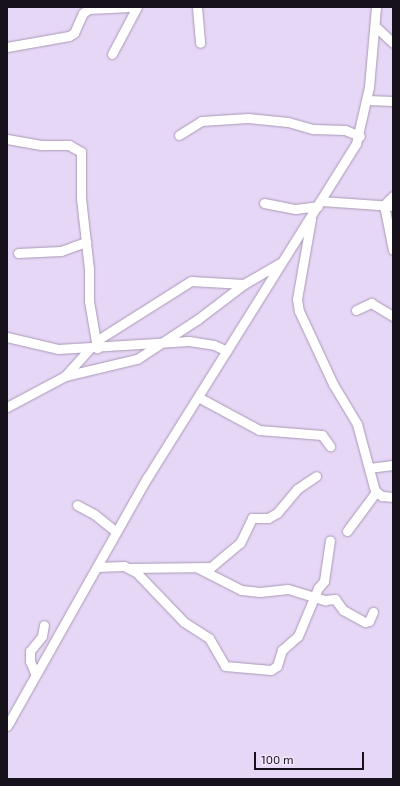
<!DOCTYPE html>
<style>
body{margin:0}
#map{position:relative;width:400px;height:786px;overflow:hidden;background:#e7d7f6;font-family:"Exo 2",sans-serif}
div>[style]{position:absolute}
.roads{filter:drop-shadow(0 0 1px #a898b5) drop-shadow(0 0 1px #a898b5)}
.minor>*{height:9px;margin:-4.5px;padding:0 4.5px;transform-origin:4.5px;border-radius:4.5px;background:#fff}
span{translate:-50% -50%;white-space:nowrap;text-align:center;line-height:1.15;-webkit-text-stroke:3.5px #f2e6fe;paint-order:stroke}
.frame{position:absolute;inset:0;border:8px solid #17111b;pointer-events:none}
.scale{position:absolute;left:254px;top:752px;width:110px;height:18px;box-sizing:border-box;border:2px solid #17111b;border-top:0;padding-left:5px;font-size:12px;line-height:14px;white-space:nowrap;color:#17111b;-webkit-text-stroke:3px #f2e6fe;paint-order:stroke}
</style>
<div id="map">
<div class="roads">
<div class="minor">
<div style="left:197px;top:7px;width:36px;rotate:85deg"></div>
<div style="left:376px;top:27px;width:23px;rotate:43deg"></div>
<div style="left:7px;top:47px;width:63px;rotate:-10.1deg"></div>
<div style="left:69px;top:36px;width:6px;rotate:-31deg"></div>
<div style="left:74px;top:33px;width:22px;rotate:-66deg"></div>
<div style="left:83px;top:13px;width:7px;rotate:-34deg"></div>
<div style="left:89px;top:9px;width:41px;rotate:-2.8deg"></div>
<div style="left:112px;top:54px;width:53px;rotate:-62deg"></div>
<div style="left:367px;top:100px;width:26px;rotate:2deg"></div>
<div style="left:179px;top:135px;width:26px;rotate:-32deg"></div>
<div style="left:201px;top:121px;width:47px;rotate:-3.7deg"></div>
<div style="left:248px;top:118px;width:40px;rotate:5.7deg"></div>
<div style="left:288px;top:122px;width:26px;rotate:16deg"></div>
<div style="left:313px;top:129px;width:32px;rotate:2deg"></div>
<div style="left:345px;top:130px;width:16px;rotate:22deg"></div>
<div style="left:7px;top:139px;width:36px;rotate:10deg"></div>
<div style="left:42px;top:145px;width:27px"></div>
<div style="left:69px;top:145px;width:14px;rotate:30deg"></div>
<div style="left:81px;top:152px;width:46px;rotate:90deg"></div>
<div style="left:81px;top:198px;width:71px;rotate:83.6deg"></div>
<div style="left:89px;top:269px;width:32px;rotate:90deg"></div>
<div style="left:89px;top:301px;width:48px;rotate:80.3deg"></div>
<div style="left:393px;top:196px;width:13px;rotate:135deg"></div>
<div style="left:384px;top:205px;width:46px;rotate:78.7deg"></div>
<div style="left:321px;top:201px;width:72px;rotate:4deg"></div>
<div style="left:264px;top:203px;width:32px;rotate:11deg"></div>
<div style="left:295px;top:209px;width:23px;rotate:-7deg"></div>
<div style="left:311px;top:219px;width:81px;rotate:99.9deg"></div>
<div style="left:297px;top:299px;width:12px;rotate:81deg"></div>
<div style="left:299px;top:311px;width:81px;rotate:65deg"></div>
<div style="left:333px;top:384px;width:47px;rotate:59deg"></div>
<div style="left:357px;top:424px;width:69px;rotate:75deg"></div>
<div style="left:375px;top:491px;width:9px;rotate:36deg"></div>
<div style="left:382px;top:496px;width:11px;rotate:5deg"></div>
<div style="left:18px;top:253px;width:43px;rotate:-2.7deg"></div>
<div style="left:61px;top:251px;width:27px;rotate:-20deg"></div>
<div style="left:356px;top:310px;width:17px;rotate:-25deg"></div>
<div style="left:371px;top:303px;width:26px;rotate:31deg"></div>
<div style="left:7px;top:337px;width:52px;rotate:13.2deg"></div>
<div style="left:58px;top:349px;width:131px;rotate:-3.5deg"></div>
<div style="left:189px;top:341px;width:25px;rotate:9deg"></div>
<div style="left:214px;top:345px;width:14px;rotate:25deg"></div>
<div style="left:96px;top:341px;width:112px;rotate:-32.3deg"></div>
<div style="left:191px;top:281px;width:53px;rotate:3.2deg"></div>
<div style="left:244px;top:284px;width:42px;rotate:-30.3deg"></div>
<div style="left:65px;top:376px;width:74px;rotate:-13.3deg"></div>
<div style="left:137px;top:359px;width:73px;rotate:-33.3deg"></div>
<div style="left:198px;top:319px;width:58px;rotate:-37.3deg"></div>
<div style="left:198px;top:397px;width:69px;rotate:28.4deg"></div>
<div style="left:259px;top:430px;width:63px;rotate:4.5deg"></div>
<div style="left:322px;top:435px;width:14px;rotate:54deg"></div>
<div style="left:7px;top:407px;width:66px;rotate:-28.1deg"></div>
<div style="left:65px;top:376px;width:38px;rotate:-48deg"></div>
<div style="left:369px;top:468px;width:24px;rotate:-7deg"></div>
<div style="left:77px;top:505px;width:19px;rotate:28deg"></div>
<div style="left:94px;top:514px;width:28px;rotate:39deg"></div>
<div style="left:347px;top:531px;width:49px;rotate:-53.4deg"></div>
<div style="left:97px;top:567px;width:27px;rotate:-2deg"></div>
<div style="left:124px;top:566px;width:13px;rotate:27deg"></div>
<div style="left:136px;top:572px;width:69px;rotate:46.2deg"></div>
<div style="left:184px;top:622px;width:30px;rotate:33deg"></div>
<div style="left:209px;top:638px;width:32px;rotate:60deg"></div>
<div style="left:225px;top:666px;width:46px;rotate:5deg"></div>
<div style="left:271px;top:670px;width:7px;rotate:-34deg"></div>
<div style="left:277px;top:666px;width:17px;rotate:-73deg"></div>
<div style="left:282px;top:650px;width:21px;rotate:-41deg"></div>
<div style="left:298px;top:636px;width:52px;rotate:-67.4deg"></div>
<div style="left:318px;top:588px;width:9px;rotate:-49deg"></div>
<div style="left:324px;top:581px;width:41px;rotate:-81.7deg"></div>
<div style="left:129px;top:568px;width:82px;rotate:-0.7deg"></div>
<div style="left:211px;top:567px;width:38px;rotate:-40deg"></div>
<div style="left:240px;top:543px;width:28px;rotate:-64deg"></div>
<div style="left:252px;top:518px;width:16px"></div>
<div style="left:268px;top:518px;width:10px;rotate:-29deg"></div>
<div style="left:277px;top:513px;width:31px;rotate:-50deg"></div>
<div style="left:297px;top:489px;width:23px;rotate:-34deg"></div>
<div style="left:198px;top:568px;width:48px;rotate:27.1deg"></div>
<div style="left:241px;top:590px;width:19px;rotate:6deg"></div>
<div style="left:260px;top:592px;width:28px;rotate:-6deg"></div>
<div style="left:288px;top:589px;width:39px;rotate:17deg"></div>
<div style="left:325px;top:600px;width:10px;rotate:-6deg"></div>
<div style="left:335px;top:599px;width:14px;rotate:54deg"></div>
<div style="left:343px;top:610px;width:25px;rotate:29deg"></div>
<div style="left:365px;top:622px;width:4px;rotate:-14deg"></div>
<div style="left:369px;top:621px;width:10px;rotate:-66deg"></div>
<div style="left:35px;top:673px;width:13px;rotate:-113deg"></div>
<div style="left:30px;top:661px;width:10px;rotate:-90deg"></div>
<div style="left:30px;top:651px;width:19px;rotate:-51deg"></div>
<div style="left:42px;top:636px;width:11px;rotate:-80deg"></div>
<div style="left:7px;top:726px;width:285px;rotate:-60.6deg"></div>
<div style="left:147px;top:478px;width:394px;rotate:-58deg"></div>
<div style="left:356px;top:144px;width:58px;rotate:-77.2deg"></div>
<div style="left:369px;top:87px;width:80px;rotate:-85deg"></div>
</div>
</div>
<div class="frame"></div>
<div class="scale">100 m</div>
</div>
